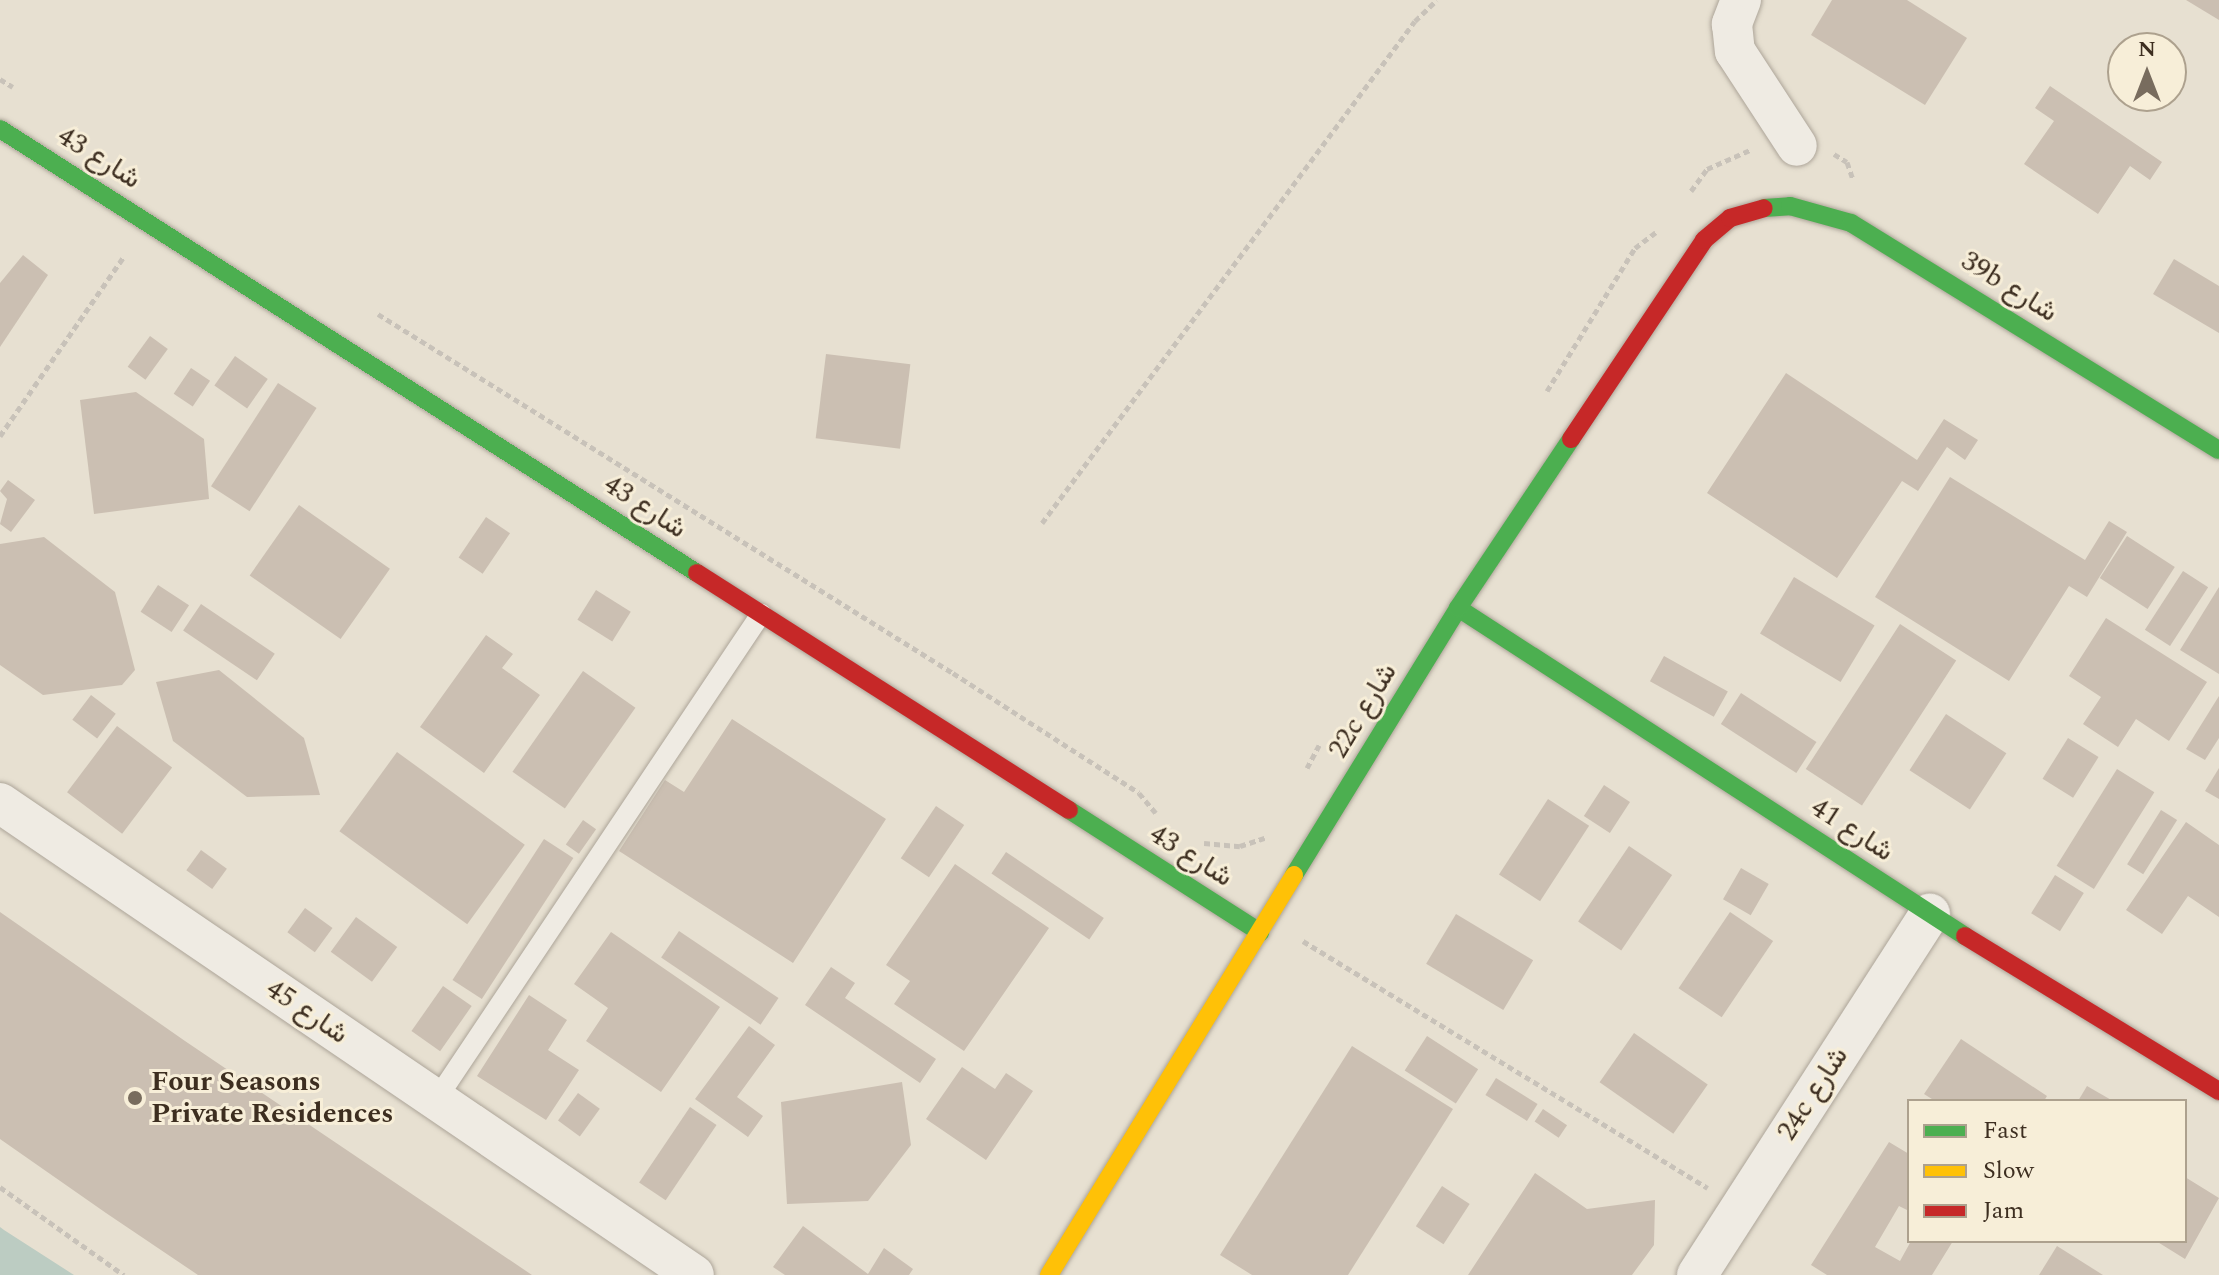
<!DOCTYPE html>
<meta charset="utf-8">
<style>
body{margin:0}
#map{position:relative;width:2219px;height:1275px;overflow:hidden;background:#e7e0d1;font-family:Spectral,Vazirmatn,serif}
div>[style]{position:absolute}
.water>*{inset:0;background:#bcccc2}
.building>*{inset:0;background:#cbbfb2;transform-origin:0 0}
.path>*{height:5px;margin-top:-2.5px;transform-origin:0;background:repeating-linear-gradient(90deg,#c8c2b9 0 6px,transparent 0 10px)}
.roads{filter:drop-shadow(0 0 2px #ada599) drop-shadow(0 0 2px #ada599)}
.lane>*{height:20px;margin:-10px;padding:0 10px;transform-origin:10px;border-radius:10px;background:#efebe3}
.street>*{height:40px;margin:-20px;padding:0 20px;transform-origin:20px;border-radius:20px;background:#efebe3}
.fast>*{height:18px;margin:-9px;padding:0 9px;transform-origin:9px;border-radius:9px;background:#4caf50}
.slow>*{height:18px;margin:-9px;padding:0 9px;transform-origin:9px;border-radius:9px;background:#ffc107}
.jam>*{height:18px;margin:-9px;padding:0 9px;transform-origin:9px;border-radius:9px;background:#c62828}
.dots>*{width:22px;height:22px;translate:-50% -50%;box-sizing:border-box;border:4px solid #f7eed8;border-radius:50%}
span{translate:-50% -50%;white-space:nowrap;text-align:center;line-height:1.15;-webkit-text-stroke:6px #f7eed8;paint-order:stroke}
.street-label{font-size:28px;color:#3d2e20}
.poi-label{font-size:28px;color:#3d2e20;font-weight:700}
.left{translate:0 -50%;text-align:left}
.legend{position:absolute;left:1907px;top:1099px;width:280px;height:144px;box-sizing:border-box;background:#f7eed8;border:2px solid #ada18e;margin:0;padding:10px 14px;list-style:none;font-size:24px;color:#3d2e20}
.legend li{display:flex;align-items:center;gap:16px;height:40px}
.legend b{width:40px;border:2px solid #ada18e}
.north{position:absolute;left:2107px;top:32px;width:80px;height:80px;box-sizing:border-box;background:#f7eed8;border:2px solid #ada18e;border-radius:50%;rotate:0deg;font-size:22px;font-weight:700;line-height:32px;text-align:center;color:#3d2e20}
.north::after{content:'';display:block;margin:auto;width:28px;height:36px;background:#786c5e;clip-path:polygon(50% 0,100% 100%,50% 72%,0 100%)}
</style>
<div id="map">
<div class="water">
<div style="clip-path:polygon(0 1227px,4px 1230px,74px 1275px,0 1275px)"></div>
</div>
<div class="building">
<div style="clip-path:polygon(1832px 0,1907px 0,1967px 38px,1925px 105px,1811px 35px)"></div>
<div style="clip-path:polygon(2186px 0,2219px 0,2219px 20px)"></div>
<div style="clip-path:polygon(2050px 86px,2162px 162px,2150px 180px,2130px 166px,2098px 214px,2024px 164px,2054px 121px,2035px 108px)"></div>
<div style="clip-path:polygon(23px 255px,48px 275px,0 347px,0 283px)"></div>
<div style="clip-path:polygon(2174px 259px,2219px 286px,2219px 333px,2153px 294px)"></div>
<div style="left:150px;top:336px;width:22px;height:38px;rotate:36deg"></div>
<div style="left:826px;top:354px;width:85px;height:85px;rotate:7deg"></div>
<div style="left:235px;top:356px;width:40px;height:36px;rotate:35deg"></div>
<div style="left:191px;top:368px;width:23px;height:31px;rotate:34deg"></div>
<div style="clip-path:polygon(1786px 373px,1917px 460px,1944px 419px,1978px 440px,1965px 460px,1947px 447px,1918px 491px,1902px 481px,1837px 578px,1707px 493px)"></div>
<div style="left:278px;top:383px;width:46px;height:123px;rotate:33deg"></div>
<div style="clip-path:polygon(136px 392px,204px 439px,209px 499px,94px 514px,80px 400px)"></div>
<div style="clip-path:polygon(1950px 477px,2085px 560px,2109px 521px,2127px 532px,2087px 597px,2069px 586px,2009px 681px,1875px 597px)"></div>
<div style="clip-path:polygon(8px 480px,35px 500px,11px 532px,0 524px,7px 499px,0 491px)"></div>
<div style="left:299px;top:505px;width:111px;height:86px;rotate:35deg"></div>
<div style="left:486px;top:517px;width:29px;height:49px;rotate:34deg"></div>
<div style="left:2127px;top:536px;width:57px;height:50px;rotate:33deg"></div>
<div style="clip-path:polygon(44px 537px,115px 592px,135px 670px,122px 685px,43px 695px,0 665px,0 544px)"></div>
<div style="left:2183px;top:571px;width:30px;height:70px;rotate:33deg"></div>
<div style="left:1794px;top:577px;width:94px;height:66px;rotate:31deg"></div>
<div style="left:158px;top:585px;width:37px;height:32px;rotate:33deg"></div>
<div style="clip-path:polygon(2219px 587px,2219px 674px,2180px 650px)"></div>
<div style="left:596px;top:590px;width:41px;height:35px;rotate:32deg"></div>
<div style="left:201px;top:604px;width:89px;height:32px;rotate:34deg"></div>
<div style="clip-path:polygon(2106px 618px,2207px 682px,2169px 741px,2136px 719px,2118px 747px,2083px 724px,2101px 697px,2069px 676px)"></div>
<div style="left:1900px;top:624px;width:67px;height:173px;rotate:33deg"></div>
<div style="clip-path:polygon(486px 635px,513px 654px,502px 668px,540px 695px,484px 773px,420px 727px)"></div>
<div style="left:1664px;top:656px;width:73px;height:29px;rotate:29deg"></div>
<div style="clip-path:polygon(219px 670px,304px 738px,320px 795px,247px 797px,173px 741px,156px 682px)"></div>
<div style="left:583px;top:671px;width:64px;height:123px;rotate:35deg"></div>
<div style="left:1741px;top:693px;width:90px;height:37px;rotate:33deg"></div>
<div style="left:91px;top:695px;width:31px;height:31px;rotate:37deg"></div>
<div style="clip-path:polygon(2219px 696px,2219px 738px,2205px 760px,2186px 749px)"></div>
<div style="left:1946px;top:714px;width:72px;height:67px;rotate:33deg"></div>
<div style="clip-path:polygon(732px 719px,886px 819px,793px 963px,619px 851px,665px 780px,684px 792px)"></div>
<div style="left:117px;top:726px;width:69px;height:83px;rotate:37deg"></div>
<div style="left:2068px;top:738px;width:36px;height:48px;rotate:32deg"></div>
<div style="left:397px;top:752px;width:158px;height:98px;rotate:36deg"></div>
<div style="clip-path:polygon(2219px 768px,2219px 799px,2205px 791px)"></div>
<div style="left:2117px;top:769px;width:44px;height:114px;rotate:32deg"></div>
<div style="left:1604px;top:785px;width:31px;height:37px;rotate:33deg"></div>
<div style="left:1548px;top:799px;width:49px;height:90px;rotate:33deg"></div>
<div style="left:936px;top:806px;width:34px;height:63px;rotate:34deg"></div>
<div style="left:2161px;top:810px;width:19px;height:64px;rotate:32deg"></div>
<div style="left:583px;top:820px;width:16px;height:30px;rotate:35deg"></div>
<div style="clip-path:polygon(2186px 822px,2219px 845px,2219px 917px,2188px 896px,2162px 934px,2126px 910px)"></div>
<div style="left:544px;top:839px;width:35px;height:168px;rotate:33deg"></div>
<div style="left:1629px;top:846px;width:52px;height:91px;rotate:34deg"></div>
<div style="left:201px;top:850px;width:32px;height:25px;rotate:36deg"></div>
<div style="left:1006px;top:852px;width:118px;height:26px;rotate:34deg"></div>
<div style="clip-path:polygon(955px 864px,1049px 928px,964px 1051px,894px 1004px,910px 981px,886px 965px)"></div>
<div style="left:1741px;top:868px;width:32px;height:36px;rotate:30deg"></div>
<div style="left:2055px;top:875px;width:34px;height:45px;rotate:32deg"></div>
<div style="left:305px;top:908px;width:34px;height:30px;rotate:36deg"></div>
<div style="clip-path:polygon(0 912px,185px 1041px,532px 1275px,198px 1275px,106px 1213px,0 1139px)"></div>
<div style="left:1730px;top:912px;width:52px;height:92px;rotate:34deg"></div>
<div style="left:1456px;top:914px;width:90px;height:58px;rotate:31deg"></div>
<div style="left:356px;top:917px;width:51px;height:43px;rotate:36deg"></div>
<div style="left:679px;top:931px;width:120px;height:32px;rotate:34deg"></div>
<div style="clip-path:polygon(611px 932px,720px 1007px,661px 1092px,586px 1041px,608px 1008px,574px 984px)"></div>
<div style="clip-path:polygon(831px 967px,855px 983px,845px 998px,936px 1059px,920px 1083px,805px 1005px)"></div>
<div style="left:443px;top:986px;width:35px;height:55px;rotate:35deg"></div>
<div style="clip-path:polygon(529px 995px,567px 1020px,548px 1050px,579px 1070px,546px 1120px,477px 1076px)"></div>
<div style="clip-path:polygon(749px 1026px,775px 1045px,737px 1097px,763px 1116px,748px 1137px,695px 1099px)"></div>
<div style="left:1634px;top:1033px;width:90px;height:60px;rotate:35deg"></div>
<div style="left:1427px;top:1036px;width:61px;height:41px;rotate:33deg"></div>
<div style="clip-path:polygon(1961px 1039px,2047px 1096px,2044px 1101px,1935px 1101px,1924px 1094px)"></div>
<div style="clip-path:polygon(1352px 1046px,1453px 1109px,1348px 1275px,1252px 1275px,1220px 1255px)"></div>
<div style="clip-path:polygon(962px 1067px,995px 1089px,1006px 1073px,1033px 1091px,986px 1160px,926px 1119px)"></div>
<div style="left:1496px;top:1078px;width:49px;height:20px;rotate:32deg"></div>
<div style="clip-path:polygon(902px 1082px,911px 1145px,868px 1201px,787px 1204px,781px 1102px)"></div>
<div style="clip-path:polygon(2087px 1086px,2113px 1101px,2078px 1101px)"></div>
<div style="left:578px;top:1093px;width:27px;height:34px;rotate:36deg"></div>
<div style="left:690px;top:1107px;width:32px;height:91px;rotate:34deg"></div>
<div style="left:1543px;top:1109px;width:29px;height:15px;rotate:34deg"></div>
<div style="clip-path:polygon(1889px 1142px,1909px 1154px,1909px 1211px,1899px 1206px,1875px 1247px,1900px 1261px,1911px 1241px,1953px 1241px,1932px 1275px,1827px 1275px,1811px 1265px)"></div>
<div style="clip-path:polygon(1535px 1173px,1587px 1209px,1655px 1200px,1654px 1245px,1632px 1275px,1468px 1275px)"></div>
<div style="clip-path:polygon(2185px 1177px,2219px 1198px,2185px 1259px,2156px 1241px,2185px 1241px)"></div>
<div style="left:1442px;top:1186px;width:33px;height:48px;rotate:33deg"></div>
<div style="clip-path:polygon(803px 1226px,868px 1274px,884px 1248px,913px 1269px,909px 1275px,785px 1275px,773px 1267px)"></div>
<div style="clip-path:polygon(2057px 1246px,2103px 1275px,2039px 1275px)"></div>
</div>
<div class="path">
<div style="left:0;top:79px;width:15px;rotate:32deg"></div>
<div style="left:1834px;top:154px;width:15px;rotate:32deg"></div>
<div style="left:1847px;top:162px;width:18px;rotate:71deg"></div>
<div style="left:1691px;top:191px;width:27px;rotate:-54deg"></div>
<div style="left:1707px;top:169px;width:47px;rotate:-23.8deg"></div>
<div style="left:378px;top:314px;width:678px;rotate:31.98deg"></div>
<div style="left:953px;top:673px;width:221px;rotate:32.8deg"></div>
<div style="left:1139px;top:793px;width:26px;rotate:50deg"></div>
<div style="left:1547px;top:391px;width:168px;rotate:-58.4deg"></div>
<div style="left:1635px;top:248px;width:26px;rotate:-37deg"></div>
<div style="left:0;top:436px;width:219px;rotate:-55.4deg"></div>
<div style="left:1042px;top:523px;width:625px;rotate:-53.39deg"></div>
<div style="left:1415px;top:21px;width:30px;rotate:-44deg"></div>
<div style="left:1307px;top:768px;width:26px;rotate:-62deg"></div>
<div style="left:1204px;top:843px;width:36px;rotate:5deg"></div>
<div style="left:1240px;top:846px;width:26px;rotate:-18deg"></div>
<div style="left:1303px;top:941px;width:474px;rotate:31.4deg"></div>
<div style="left:0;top:1187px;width:152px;rotate:35.4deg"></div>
</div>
<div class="roads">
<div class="lane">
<div style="left:436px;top:1100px;width:585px;rotate:-56.23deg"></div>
</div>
<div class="street">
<div style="left:1741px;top:0;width:26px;rotate:111deg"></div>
<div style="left:1732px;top:24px;width:27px;rotate:84deg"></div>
<div style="left:1735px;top:51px;width:113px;rotate:56.9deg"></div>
<div style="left:0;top:803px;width:839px;rotate:34.22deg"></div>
<div style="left:1697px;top:1275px;width:430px;rotate:-57.2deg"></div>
</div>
<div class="fast">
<div style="left:0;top:129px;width:826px;rotate:32.5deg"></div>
<div style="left:1764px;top:208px;width:26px;rotate:-4deg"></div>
<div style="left:1790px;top:206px;width:63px;rotate:15.6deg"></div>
<div style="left:1851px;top:223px;width:432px;rotate:31.7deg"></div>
<div style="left:1458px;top:608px;width:604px;rotate:32.9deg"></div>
<div style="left:1069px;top:810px;width:227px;rotate:32.6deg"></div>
<div style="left:1294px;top:875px;width:313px;rotate:-58.4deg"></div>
<div style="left:1458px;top:608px;width:203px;rotate:-56.2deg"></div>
</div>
<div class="slow">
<div style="left:1049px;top:1275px;width:469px;rotate:-58.5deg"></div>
</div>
<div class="jam">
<div style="left:1571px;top:439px;width:239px;rotate:-56.2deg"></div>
<div style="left:1704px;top:240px;width:34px;rotate:-40deg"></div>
<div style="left:1730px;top:218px;width:35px;rotate:-16deg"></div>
<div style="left:697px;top:573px;width:441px;rotate:32.5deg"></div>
<div style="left:1965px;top:936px;width:298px;rotate:31.4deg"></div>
</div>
</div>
<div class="dots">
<div style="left:135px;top:1098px;background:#786c5e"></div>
</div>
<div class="street-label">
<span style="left:99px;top:158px;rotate:32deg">شارع 43</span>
<span style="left:2009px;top:287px;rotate:32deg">39b شارع</span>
<span style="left:645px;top:507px;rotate:33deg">شارع 43</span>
<span style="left:1363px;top:711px;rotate:-59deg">22c شارع</span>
<span style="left:1852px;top:830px;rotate:33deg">شارع 41</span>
<span style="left:1191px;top:856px;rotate:32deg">شارع 43</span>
<span style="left:307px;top:1012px;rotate:34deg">شارع 45</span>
<span style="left:1813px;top:1094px;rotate:-57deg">24c شارع</span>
</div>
<div class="poi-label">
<span class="left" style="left:151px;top:1098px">Four Seasons<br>Private Residences</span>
</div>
<ul class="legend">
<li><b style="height:10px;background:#4caf50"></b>Fast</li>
<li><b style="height:10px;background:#ffc107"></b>Slow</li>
<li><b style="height:10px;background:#c62828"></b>Jam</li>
</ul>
<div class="north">N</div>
</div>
